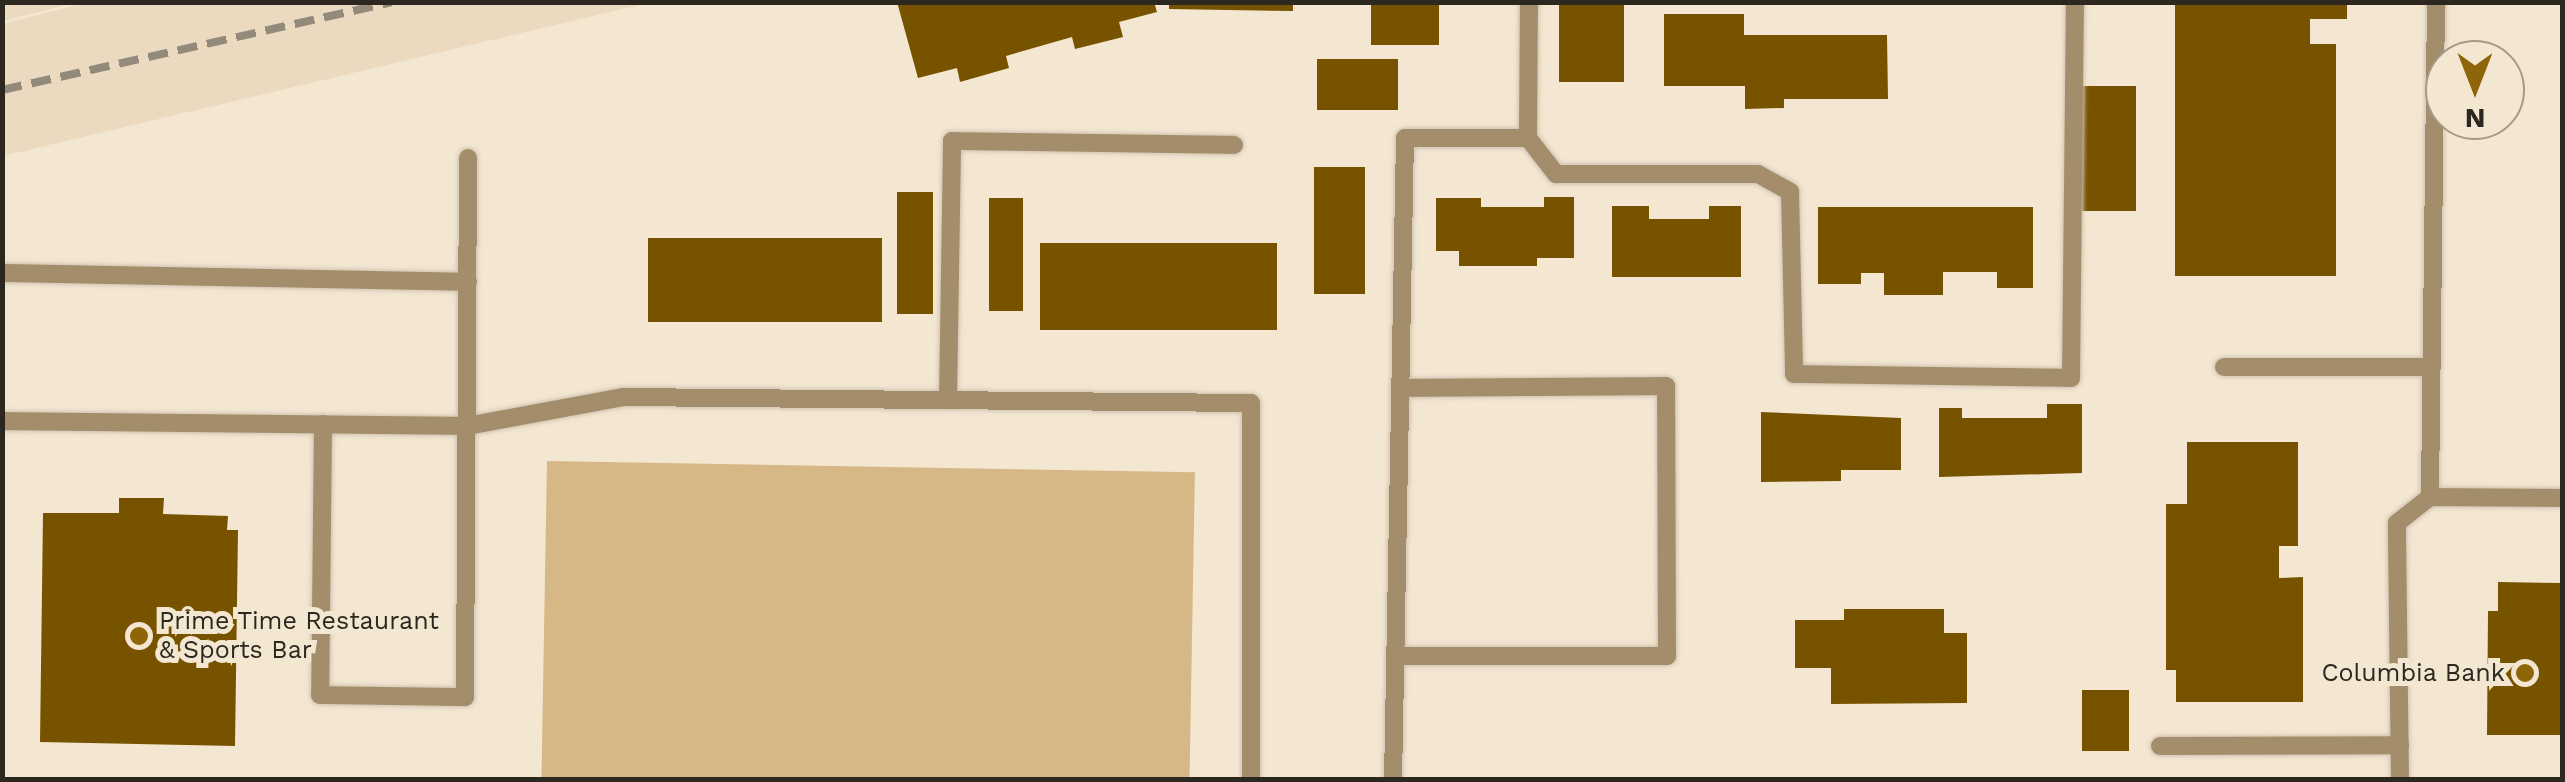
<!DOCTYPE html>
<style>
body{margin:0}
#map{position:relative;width:2565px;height:782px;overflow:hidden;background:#f4e7d2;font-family:"Work Sans",sans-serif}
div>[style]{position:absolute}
.built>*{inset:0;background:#ebdac0}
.green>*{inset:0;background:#d6b886;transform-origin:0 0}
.building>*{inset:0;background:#775300;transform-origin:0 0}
.roads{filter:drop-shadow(0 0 2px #d0c4b2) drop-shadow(0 0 2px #d0c4b2)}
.lane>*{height:18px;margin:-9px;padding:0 9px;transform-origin:9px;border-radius:9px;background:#a38d6a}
.rail>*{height:8px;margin-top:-4px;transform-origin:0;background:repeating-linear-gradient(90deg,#938a7c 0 20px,transparent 0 30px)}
.dots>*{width:28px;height:28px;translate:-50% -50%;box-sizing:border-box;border:5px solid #f4e7d2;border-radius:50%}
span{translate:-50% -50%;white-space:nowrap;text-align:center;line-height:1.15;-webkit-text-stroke:10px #f4e7d2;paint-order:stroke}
.poi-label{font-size:25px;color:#2c271f}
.left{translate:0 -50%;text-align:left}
.right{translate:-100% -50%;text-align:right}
.frame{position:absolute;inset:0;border:5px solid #2c271f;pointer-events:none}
.north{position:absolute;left:2425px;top:40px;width:100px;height:100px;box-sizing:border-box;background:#f4e7d2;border:2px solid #a49a8a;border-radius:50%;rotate:180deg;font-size:28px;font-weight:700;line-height:40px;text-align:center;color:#2c271f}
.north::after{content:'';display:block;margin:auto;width:35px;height:45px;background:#8e6509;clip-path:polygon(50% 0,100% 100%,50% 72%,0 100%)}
</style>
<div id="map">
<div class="built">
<div style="clip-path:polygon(3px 2px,73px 2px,74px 3px,3px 21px)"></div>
<div style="clip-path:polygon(89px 2px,648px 2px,648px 3px,3px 156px,3px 24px)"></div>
</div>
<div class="green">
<div style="left:547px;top:461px;width:648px;height:318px;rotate:1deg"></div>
</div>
<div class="building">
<div style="clip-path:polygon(897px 2px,1154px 2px,1157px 12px,1119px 22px,1123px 37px,1075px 49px,1072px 37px,1006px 56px,1009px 68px,960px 82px,957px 68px,918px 78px)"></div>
<div style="clip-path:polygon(1169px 2px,1293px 2px,1293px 11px,1169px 9px)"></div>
<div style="left:1371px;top:2px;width:68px;height:43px"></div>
<div style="left:1559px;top:2px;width:65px;height:80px"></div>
<div style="clip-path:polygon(2175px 2px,2347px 2px,2347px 19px,2310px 19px,2310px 44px,2336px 44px,2336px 276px,2175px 276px)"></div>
<div style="clip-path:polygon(1664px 14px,1744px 14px,1744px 35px,1887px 35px,1888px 99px,1784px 99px,1784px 108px,1745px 109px,1745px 86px,1664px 86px)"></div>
<div style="left:1317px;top:59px;width:81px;height:51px"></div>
<div style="left:2082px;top:86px;width:54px;height:125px"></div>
<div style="left:1314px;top:167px;width:51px;height:127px"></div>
<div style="left:897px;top:192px;width:36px;height:122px"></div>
<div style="clip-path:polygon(1544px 197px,1574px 197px,1574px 258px,1537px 258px,1537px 266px,1459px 266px,1459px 251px,1436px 251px,1436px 198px,1481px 198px,1481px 207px,1544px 207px)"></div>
<div style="left:989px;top:198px;width:34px;height:113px"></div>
<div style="clip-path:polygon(1612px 206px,1649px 206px,1649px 219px,1709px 219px,1709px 206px,1741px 206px,1741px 277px,1612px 277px)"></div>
<div style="clip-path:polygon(1818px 207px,2033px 207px,2033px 288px,1997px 288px,1997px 272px,1943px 272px,1943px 295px,1884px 295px,1884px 273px,1861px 273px,1861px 284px,1818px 284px)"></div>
<div style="left:648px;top:238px;width:234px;height:84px"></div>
<div style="left:1040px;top:243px;width:237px;height:87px"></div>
<div style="clip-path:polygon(2047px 404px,2082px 404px,2082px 473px,1939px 477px,1939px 408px,1962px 408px,1962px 418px,2047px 418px)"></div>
<div style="clip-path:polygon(1761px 412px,1901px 418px,1901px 470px,1841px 470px,1841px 481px,1761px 482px)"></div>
<div style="clip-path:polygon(2187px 442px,2298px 442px,2298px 546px,2279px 546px,2279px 578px,2303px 577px,2303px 702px,2176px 702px,2176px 670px,2166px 670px,2166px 504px,2187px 504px)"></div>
<div style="clip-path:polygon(119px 498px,164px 498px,163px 514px,228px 516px,227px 530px,238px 530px,235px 746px,40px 742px,43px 513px,119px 513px)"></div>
<div style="clip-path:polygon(2498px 582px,2562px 583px,2562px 735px,2487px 735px,2488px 611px,2498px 611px)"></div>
<div style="clip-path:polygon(1844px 609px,1944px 609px,1944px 633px,1967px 633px,1967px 703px,1831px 704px,1831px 668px,1795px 668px,1795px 620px,1844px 620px)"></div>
<div style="left:2082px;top:690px;width:47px;height:61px"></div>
</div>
<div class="roads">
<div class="lane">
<div style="left:2436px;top:2px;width:495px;rotate:90.7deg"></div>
<div style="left:2430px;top:497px;width:132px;rotate:0.4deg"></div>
<div style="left:1528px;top:138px;width:136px;rotate:-89.6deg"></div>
<div style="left:2px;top:273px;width:466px;rotate:1.1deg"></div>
<div style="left:2224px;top:367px;width:208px"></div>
<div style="left:948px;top:400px;width:259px;rotate:-89.1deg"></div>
<div style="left:952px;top:141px;width:282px;rotate:0.8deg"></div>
<div style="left:2px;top:421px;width:465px;rotate:0.6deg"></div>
<div style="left:467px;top:426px;width:159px;rotate:-10.5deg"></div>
<div style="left:623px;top:397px;width:628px;rotate:0.55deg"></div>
<div style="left:1251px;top:403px;width:377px;rotate:90deg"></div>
<div style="left:323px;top:424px;width:271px;rotate:90.6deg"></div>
<div style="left:320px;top:695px;width:145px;rotate:0.8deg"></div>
<div style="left:465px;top:697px;width:539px;rotate:-89.68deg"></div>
<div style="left:1395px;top:656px;width:272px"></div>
<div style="left:1667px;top:656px;width:270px;rotate:-90.2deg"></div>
<div style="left:1666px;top:386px;width:266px;rotate:179.6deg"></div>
<div style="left:2160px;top:746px;width:240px;rotate:-0.2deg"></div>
<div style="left:1393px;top:780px;width:642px;rotate:-88.93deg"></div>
<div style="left:1405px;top:138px;width:123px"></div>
<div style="left:1528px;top:138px;width:46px;rotate:52.1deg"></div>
<div style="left:1556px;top:174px;width:202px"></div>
<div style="left:1758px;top:174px;width:37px;rotate:29deg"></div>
<div style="left:1790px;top:192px;width:182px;rotate:88.7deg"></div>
<div style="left:1794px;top:374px;width:277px;rotate:0.8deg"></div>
<div style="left:2071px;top:378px;width:376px;rotate:-89.4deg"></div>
<div style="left:2400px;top:780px;width:257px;rotate:-90.7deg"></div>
<div style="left:2397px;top:523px;width:42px;rotate:-38.2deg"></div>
</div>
</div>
<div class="rail">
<div style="left:2px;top:90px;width:399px;rotate:-12.7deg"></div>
</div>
<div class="dots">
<div style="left:139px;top:636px;background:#8e6509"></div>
<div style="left:2525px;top:673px;background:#8e6509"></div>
</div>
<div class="poi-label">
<span class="left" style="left:159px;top:636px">Prime Time Restaurant<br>&amp; Sports Bar</span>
<span class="right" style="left:2505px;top:673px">Columbia Bank</span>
</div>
<div class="frame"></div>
<div class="north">N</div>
</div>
